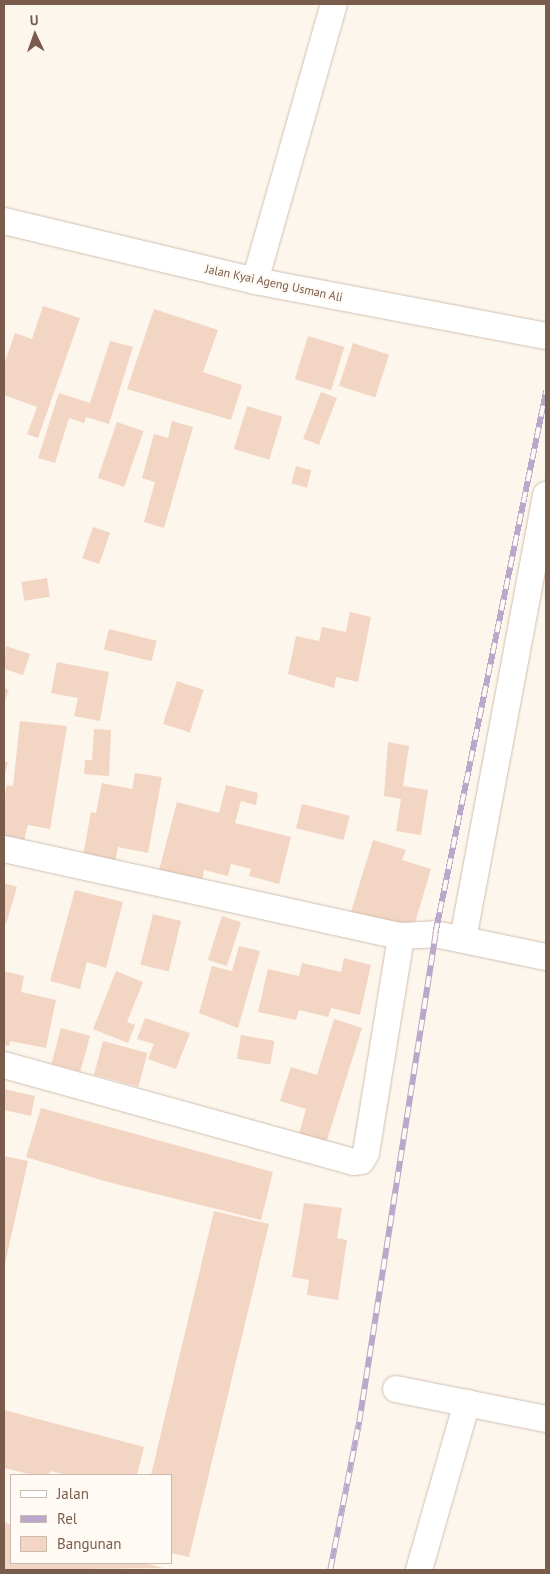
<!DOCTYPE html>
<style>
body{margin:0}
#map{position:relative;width:550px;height:1574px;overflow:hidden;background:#fdf6ec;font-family:"PT Sans",sans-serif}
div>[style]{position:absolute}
.building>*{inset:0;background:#f3d5c3;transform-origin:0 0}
.roads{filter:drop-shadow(0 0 1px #d1beb0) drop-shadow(0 0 1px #d1beb0)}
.minor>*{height:26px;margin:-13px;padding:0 13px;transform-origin:13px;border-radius:13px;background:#fff}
.rail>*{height:5.5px;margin-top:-2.75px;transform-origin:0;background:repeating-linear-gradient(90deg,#fffaf3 0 11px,#b9a8c9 0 22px);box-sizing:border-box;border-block:1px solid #b9a8c9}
span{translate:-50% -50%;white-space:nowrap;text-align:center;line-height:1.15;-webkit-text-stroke:4px #fffaf3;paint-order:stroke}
.street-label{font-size:12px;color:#7a5c4d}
.frame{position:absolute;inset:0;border:5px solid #7a5c4d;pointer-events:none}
.legend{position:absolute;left:10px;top:1474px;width:162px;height:90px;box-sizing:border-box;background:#fffaf3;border:1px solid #cabbb1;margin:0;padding:6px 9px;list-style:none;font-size:15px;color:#7a5c4d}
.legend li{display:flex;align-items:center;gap:10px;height:25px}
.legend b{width:25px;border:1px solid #cabbb1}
.north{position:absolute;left:10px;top:10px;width:50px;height:50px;-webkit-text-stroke:4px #fffaf3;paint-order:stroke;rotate:357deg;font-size:14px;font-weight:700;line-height:20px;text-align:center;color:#7a5c4d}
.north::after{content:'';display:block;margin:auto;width:18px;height:22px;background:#7a5c4d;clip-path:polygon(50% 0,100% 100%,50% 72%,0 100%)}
</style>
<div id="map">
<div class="building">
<div style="clip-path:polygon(43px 306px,80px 318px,38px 438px,27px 434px,37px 407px,4px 395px,4px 364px,15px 333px,32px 339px)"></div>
<div style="clip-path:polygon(154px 309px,218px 330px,203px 372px,242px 385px,231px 420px,127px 389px)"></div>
<div style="left:308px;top:336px;width:38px;height:45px;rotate:17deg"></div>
<div style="clip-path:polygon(110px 341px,133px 347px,109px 424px,86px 417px,84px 423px,69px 418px,55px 463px,38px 458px,59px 393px,90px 403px)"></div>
<div style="left:353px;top:343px;width:38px;height:45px;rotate:18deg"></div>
<div style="left:321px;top:392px;width:17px;height:50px;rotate:21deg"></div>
<div style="left:247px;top:406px;width:37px;height:45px;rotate:17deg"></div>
<div style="clip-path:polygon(172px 421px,193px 427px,164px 528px,144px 522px,155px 482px,142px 478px,154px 434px,168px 438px)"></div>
<div style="left:117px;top:422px;width:28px;height:59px;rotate:19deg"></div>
<div style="left:296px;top:466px;width:16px;height:18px;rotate:15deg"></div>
<div style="left:93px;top:527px;width:18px;height:33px;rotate:19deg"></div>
<div style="left:47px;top:578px;width:19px;height:26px;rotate:81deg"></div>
<div style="clip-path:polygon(350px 612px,371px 617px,358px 682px,336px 677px,334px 688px,288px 674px,296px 636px,319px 641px,322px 627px,346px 632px)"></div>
<div style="left:109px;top:629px;width:49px;height:21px;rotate:14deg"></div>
<div style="clip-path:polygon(6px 646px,30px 654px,23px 675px,4px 669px)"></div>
<div style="clip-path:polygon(57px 662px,109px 672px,100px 721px,74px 716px,78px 698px,51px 693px)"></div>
<div style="left:177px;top:681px;width:28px;height:45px;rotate:18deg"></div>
<div style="clip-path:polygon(4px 688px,9px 690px,4px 703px)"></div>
<div style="clip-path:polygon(20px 721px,67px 726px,50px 829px,28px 825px,24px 840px,15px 837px,13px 846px,4px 844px,4px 799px,7px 785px,13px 786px)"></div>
<div style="clip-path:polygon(94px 729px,111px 730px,109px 776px,84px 774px,85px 760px,92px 760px)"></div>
<div style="clip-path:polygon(388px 742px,409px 746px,403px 786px,428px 790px,421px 835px,396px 831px,401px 799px,384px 796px)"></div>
<div style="clip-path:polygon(4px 761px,8px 762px,4px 777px)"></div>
<div style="clip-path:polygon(135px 773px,162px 777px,148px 853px,118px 847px,114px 867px,82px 861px,91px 812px,96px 813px,102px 783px,132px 789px)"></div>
<div style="clip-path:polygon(226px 785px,258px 793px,256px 805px,241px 801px,235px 823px,291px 837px,279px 884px,249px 876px,251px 869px,231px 864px,228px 876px,204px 870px,202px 881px,159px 870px,177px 802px,219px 813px)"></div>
<div style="left:302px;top:804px;width:49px;height:25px;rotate:14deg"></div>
<div style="clip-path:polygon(373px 840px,406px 850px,402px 860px,431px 869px,412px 933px,350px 915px)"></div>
<div style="clip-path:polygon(4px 883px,17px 887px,6px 924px,4px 923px)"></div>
<div style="clip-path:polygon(75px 890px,123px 902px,106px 968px,87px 962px,80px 989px,50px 981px)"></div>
<div style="left:153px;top:914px;width:29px;height:52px;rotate:14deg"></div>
<div style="left:222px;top:916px;width:20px;height:46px;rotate:18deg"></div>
<div style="clip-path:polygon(239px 946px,260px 951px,238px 1028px,199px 1013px,212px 966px,232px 971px)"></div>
<div style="clip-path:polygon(344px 958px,371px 965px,360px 1015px,331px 1008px,328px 1017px,299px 1010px,296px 1020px,258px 1012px,268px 969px,299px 976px,302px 963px,341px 972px)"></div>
<div style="clip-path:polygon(4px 971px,24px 976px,21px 992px,56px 1000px,46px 1048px,10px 1041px,9px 1046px,4px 1045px)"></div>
<div style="clip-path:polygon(116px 971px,143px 982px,127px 1022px,135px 1025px,128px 1043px,93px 1029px)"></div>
<div style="clip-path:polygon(145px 1018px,190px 1033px,176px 1069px,148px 1059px,154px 1044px,137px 1039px)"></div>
<div style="clip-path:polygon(334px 1019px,362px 1028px,326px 1143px,299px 1134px,306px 1109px,280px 1101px,291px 1067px,317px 1075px)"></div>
<div style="left:61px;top:1028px;width:30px;height:37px;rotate:15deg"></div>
<div style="left:241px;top:1035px;width:34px;height:24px;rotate:10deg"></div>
<div style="left:103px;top:1041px;width:46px;height:35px;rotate:15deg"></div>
<div style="clip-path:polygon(4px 1089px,35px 1096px,31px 1116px,4px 1110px)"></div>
<div style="clip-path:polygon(41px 1108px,273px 1172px,261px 1220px,104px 1181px,26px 1157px)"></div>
<div style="clip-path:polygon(4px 1156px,28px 1161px,5px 1264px,4px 1264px)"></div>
<div style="clip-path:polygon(304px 1203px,342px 1208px,337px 1238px,347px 1240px,338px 1300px,307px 1295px,309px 1280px,292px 1277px)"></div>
<div style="clip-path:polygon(214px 1211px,269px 1224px,189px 1557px,171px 1553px,171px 1475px,151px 1475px)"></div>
<div style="clip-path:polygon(4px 1410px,144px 1447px,137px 1475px,67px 1475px,50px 1471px,49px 1475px,33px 1475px,4px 1468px)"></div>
<div style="clip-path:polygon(4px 1522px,11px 1525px,11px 1563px,145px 1563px,163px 1568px,4px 1570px)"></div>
</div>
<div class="roads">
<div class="minor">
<div style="left:4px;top:221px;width:258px;rotate:13.4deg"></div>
<div style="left:255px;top:281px;width:296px;rotate:10.7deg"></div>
<div style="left:255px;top:281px;width:288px;rotate:-74.1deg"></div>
<div style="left:4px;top:849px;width:406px;rotate:12.4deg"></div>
<div style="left:401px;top:936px;width:34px;rotate:-3deg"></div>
<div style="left:435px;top:934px;width:113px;rotate:11.7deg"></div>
<div style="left:463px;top:939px;width:452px;rotate:-79.4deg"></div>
<div style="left:4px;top:1065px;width:363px;rotate:15.5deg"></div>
<div style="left:354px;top:1162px;width:7px;rotate:-8deg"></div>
<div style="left:361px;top:1161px;width:9px;rotate:-58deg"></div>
<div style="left:366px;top:1153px;width:220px;rotate:-80.8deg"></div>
<div style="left:396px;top:1389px;width:153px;rotate:11.3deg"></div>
<div style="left:419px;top:1570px;width:174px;rotate:-74deg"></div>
</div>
</div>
<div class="rail">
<div style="left:330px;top:1570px;width:151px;rotate:-78.9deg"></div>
<div style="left:359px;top:1422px;width:494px;rotate:-81.1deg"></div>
<div style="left:435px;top:934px;width:554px;rotate:-78.45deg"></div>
</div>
<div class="street-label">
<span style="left:274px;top:283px;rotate:12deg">Jalan Kyai Ageng Usman Ali</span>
</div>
<div class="frame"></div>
<ul class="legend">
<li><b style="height:6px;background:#fff"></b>Jalan</li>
<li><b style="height:6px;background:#b9a8c9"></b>Rel</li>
<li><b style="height:14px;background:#f3d5c3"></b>Bangunan</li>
</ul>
<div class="north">U</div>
</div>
